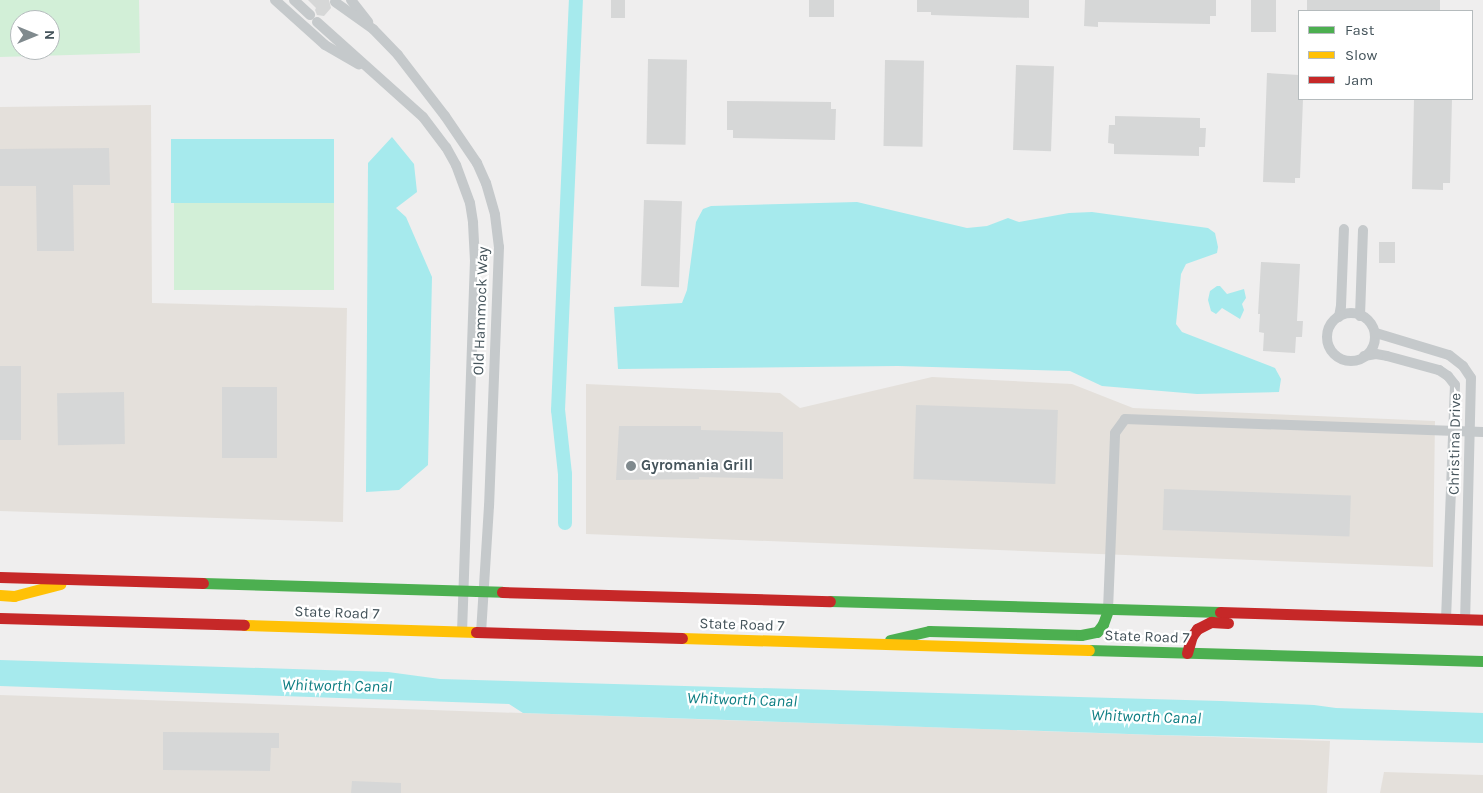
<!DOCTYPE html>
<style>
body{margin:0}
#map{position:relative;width:1483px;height:793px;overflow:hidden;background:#efeeee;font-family:Karla,sans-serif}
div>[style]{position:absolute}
.commercial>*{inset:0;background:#e4e0db}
.green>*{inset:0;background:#d2efd7;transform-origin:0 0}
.water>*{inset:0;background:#a6eaed;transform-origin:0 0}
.canal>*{height:14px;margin:-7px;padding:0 7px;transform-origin:7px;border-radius:7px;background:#a6eaed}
.building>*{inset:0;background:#d6d7d7;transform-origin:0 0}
.street>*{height:10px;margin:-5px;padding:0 5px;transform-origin:5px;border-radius:5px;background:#c5c9cb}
.street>.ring{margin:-5px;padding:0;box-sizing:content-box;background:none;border:10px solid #c5c9cb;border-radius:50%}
.fast>*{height:11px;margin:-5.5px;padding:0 5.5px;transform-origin:5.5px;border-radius:5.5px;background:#4caf50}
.slow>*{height:11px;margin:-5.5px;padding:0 5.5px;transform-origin:5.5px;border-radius:5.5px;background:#ffc107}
.jam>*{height:11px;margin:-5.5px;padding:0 5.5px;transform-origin:5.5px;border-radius:5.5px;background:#c62828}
.dots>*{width:14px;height:14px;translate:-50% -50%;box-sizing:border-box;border:2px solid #fff;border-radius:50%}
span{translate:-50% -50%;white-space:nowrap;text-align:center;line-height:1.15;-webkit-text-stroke:4.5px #fff;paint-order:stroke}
.street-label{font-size:15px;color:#45545b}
.poi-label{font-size:15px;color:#45545b;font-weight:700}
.left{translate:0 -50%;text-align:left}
.water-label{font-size:16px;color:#0c7d82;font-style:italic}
.legend{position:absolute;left:1298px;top:10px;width:175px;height:90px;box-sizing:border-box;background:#fff;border:1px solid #b5bbbd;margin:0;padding:6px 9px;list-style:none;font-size:15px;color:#45545b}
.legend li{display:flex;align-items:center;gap:10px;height:25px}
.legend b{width:25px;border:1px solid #b5bbbd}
.north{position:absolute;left:10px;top:10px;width:50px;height:50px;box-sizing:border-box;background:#fff;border:1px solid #b5bbbd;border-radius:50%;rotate:90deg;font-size:14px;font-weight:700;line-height:20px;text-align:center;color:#45545b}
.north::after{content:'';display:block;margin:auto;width:18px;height:22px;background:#808a8e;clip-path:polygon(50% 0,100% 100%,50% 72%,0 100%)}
</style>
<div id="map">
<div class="commercial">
<div style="clip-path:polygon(151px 105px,152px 303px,347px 308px,343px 522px,0 511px,0 107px)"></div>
<div style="clip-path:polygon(932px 377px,1072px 384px,1133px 408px,1435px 421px,1433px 567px,586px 534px,586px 384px,780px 393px,800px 408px)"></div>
<div style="clip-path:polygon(0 695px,1330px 741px,1327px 793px,0 793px)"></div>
<div style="clip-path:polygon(1384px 772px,1483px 775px,1483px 793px,1380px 793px)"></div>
</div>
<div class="green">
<div style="clip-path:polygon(evenodd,0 0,139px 0,140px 53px,0 57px,0 0,20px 20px,50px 20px,50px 50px,20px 50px,20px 20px)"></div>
<div style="left:174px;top:202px;width:160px;height:88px"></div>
</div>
<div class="water">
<div style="clip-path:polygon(392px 137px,414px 164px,417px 192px,396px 208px,406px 217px,432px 277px,428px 465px,399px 490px,366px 492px,368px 163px)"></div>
<div style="left:334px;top:139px;width:64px;height:163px;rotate:90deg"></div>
<div style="clip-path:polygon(857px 202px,967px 228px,987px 226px,1008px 218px,1019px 222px,1069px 213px,1092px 212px,1208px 228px,1215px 233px,1218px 247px,1217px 253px,1186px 264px,1181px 274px,1176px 324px,1182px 332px,1275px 368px,1281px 379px,1279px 392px,1197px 394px,1102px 386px,1070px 371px,898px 366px,618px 369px,614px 307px,682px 303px,687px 290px,696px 222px,703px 209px,711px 206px)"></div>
<div style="clip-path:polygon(1217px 286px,1220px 286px,1227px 294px,1244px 289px,1246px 298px,1242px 304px,1244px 310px,1240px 319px,1222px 308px,1216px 314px,1211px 311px,1208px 300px,1210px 291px)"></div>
<div style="clip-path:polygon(0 660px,388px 672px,440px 679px,1221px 701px,1314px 705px,1336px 708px,1483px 713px,1483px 743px,1157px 735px,523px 713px,509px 704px,0 686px)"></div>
</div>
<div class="canal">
<div style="left:565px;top:523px;width:49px;rotate:-90deg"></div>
<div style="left:565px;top:474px;width:64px;rotate:-96.2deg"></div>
<div style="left:558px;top:410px;width:410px;rotate:-87.5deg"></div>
</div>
<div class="building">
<div style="clip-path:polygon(308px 0,329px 0,331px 8px,324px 16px,317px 15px,315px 10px,316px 8px)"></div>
<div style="left:611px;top:0;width:14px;height:18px"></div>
<div style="left:809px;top:0;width:25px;height:17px"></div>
<div style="clip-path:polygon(917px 0,1029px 0,1029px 18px,931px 15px,931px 12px,917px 12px)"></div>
<div style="clip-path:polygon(1085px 0,1216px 0,1216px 16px,1210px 16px,1210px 24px,1098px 22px,1098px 27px,1084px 26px)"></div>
<div style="left:1251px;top:0;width:25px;height:32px"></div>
<div style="left:1307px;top:0;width:133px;height:11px"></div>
<div style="left:648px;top:59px;width:39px;height:85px;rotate:1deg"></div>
<div style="left:885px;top:60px;width:39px;height:86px;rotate:1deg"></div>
<div style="left:1016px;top:65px;width:38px;height:85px;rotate:2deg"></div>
<div style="clip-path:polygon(1267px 73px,1299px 75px,1299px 99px,1303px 99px,1300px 178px,1295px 178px,1295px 183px,1263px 182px)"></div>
<div style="clip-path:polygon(1414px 99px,1452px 99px,1450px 183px,1443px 183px,1443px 190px,1412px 189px)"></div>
<div style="clip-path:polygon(727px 101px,831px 102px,831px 109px,836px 109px,835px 140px,733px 138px,733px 130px,727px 130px)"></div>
<div style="clip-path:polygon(1115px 116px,1200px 118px,1200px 128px,1206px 128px,1205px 147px,1199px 147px,1199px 156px,1114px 154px,1114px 144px,1108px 143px,1109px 125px,1115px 125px)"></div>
<div style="clip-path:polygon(109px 148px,110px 185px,73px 185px,74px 251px,37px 251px,36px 186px,0 186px,0 149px)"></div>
<div style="left:644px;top:200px;width:38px;height:86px;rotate:2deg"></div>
<div style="left:1379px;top:242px;width:16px;height:21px"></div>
<div style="clip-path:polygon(1261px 262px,1300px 264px,1297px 321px,1303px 321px,1302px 337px,1296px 337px,1295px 353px,1263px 351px,1264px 333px,1259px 332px,1260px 314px,1258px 314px)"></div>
<div style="left:0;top:366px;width:21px;height:74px"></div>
<div style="left:222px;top:387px;width:55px;height:71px"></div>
<div style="left:124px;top:392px;width:52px;height:67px;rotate:89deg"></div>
<div style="left:916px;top:405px;width:142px;height:74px;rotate:2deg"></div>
<div style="clip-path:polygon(619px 426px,701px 426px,701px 430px,783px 432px,783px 479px,699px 477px,699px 479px,616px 480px)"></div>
<div style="left:1164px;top:489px;width:187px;height:41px;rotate:2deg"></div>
<div style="clip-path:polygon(163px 732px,279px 733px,279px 748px,271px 748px,270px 771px,163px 770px)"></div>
<div style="clip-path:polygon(352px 781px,401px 783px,401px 793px,351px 793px)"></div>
</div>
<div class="street">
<div style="left:275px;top:0;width:67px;rotate:42deg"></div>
<div style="left:325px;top:45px;width:39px;rotate:30deg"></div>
<div style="left:294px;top:0;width:22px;rotate:43deg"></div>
<div style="left:351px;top:0;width:28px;rotate:52deg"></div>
<div style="left:335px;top:2px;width:47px;rotate:35.4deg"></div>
<div style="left:373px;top:29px;width:36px;rotate:46deg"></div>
<div style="left:398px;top:55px;width:77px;rotate:52.4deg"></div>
<div style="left:445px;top:116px;width:57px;rotate:55.8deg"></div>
<div style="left:477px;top:163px;width:22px;rotate:66deg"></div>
<div style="left:486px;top:183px;width:33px;rotate:74deg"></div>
<div style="left:495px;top:215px;width:32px;rotate:83deg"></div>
<div style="left:499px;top:247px;width:259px;rotate:92.2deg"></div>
<div style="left:489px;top:506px;width:127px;rotate:93.6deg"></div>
<div style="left:317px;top:22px;width:142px;rotate:41.9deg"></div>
<div style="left:423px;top:117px;width:38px;rotate:53deg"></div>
<div style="left:446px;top:147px;width:21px;rotate:61deg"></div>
<div style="left:456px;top:165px;width:40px;rotate:69.8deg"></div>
<div style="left:470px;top:203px;width:20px;rotate:81deg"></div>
<div style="left:473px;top:223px;width:37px;rotate:87deg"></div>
<div style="left:475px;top:260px;width:372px;rotate:92deg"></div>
<div class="ring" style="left:1327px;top:313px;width:38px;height:38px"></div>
<div style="left:1360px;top:316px;width:86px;rotate:-88deg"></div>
<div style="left:1339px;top:317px;width:11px;rotate:-80deg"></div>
<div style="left:1341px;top:306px;width:77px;rotate:-87.8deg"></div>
<div style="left:1376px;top:333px;width:76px;rotate:16.8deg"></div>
<div style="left:1449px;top:355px;width:18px;rotate:38deg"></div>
<div style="left:1463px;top:366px;width:14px;rotate:56deg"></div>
<div style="left:1471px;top:378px;width:242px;rotate:91.4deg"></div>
<div style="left:1364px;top:356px;width:12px;rotate:-9deg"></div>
<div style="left:1376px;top:354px;width:11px;rotate:10deg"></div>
<div style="left:1387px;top:356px;width:54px;rotate:15.1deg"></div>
<div style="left:1439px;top:370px;width:11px;rotate:34deg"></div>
<div style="left:1448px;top:376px;width:11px;rotate:52deg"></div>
<div style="left:1455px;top:385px;width:234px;rotate:92.2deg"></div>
<div style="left:1108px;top:610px;width:177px;rotate:-87.7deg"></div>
<div style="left:1115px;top:433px;width:17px;rotate:-54deg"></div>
<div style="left:1125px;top:419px;width:358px;rotate:2.1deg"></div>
</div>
<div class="fast">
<div style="left:203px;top:583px;width:299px;rotate:1.7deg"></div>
<div style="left:830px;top:601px;width:390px;rotate:1.6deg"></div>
<div style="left:890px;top:640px;width:40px;rotate:-13deg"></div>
<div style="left:929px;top:631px;width:152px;rotate:1.5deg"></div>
<div style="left:1081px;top:635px;width:16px;rotate:-11deg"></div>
<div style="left:1097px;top:632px;width:10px;rotate:-53deg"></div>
<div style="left:1103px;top:624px;width:15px;rotate:-70deg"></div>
<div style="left:1089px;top:650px;width:394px;rotate:1.6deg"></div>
</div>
<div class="slow">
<div style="left:0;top:595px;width:14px;rotate:4deg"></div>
<div style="left:14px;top:596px;width:48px;rotate:-14.6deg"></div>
<div style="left:244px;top:625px;width:232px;rotate:1.7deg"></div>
<div style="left:682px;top:638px;width:407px;rotate:1.7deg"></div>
</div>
<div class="jam">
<div style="left:0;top:577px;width:203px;rotate:1.7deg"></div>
<div style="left:502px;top:592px;width:328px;rotate:1.6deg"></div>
<div style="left:1220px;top:612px;width:263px;rotate:1.7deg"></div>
<div style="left:0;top:618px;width:244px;rotate:1.6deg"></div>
<div style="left:476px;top:632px;width:206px;rotate:1.7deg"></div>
<div style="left:1187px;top:653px;width:18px;rotate:-74deg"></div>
<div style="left:1192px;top:636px;width:9px;rotate:-54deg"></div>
<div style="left:1197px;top:629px;width:16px;rotate:-27deg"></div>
<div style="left:1211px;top:622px;width:17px;rotate:3deg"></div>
</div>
<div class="dots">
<div style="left:631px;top:466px;background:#808a8e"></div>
</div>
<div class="street-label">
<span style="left:481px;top:311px;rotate:-88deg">Old Hammock Way</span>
<span style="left:1455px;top:444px;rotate:-89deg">Christina Drive</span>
<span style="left:337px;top:613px;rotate:2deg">State Road 7</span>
<span style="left:742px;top:625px;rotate:2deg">State Road 7</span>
<span style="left:1147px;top:637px;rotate:2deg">State Road 7</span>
</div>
<div class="poi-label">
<span class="left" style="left:641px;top:466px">Gyromania Grill</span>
</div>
<div class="water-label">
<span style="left:337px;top:686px;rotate:1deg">Whitworth Canal</span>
<span style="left:742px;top:700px;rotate:2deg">Whitworth Canal</span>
<span style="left:1146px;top:717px;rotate:2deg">Whitworth Canal</span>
</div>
<ul class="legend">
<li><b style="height:6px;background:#4caf50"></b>Fast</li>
<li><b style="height:6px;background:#ffc107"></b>Slow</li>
<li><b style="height:6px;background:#c62828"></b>Jam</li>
</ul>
<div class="north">N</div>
</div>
